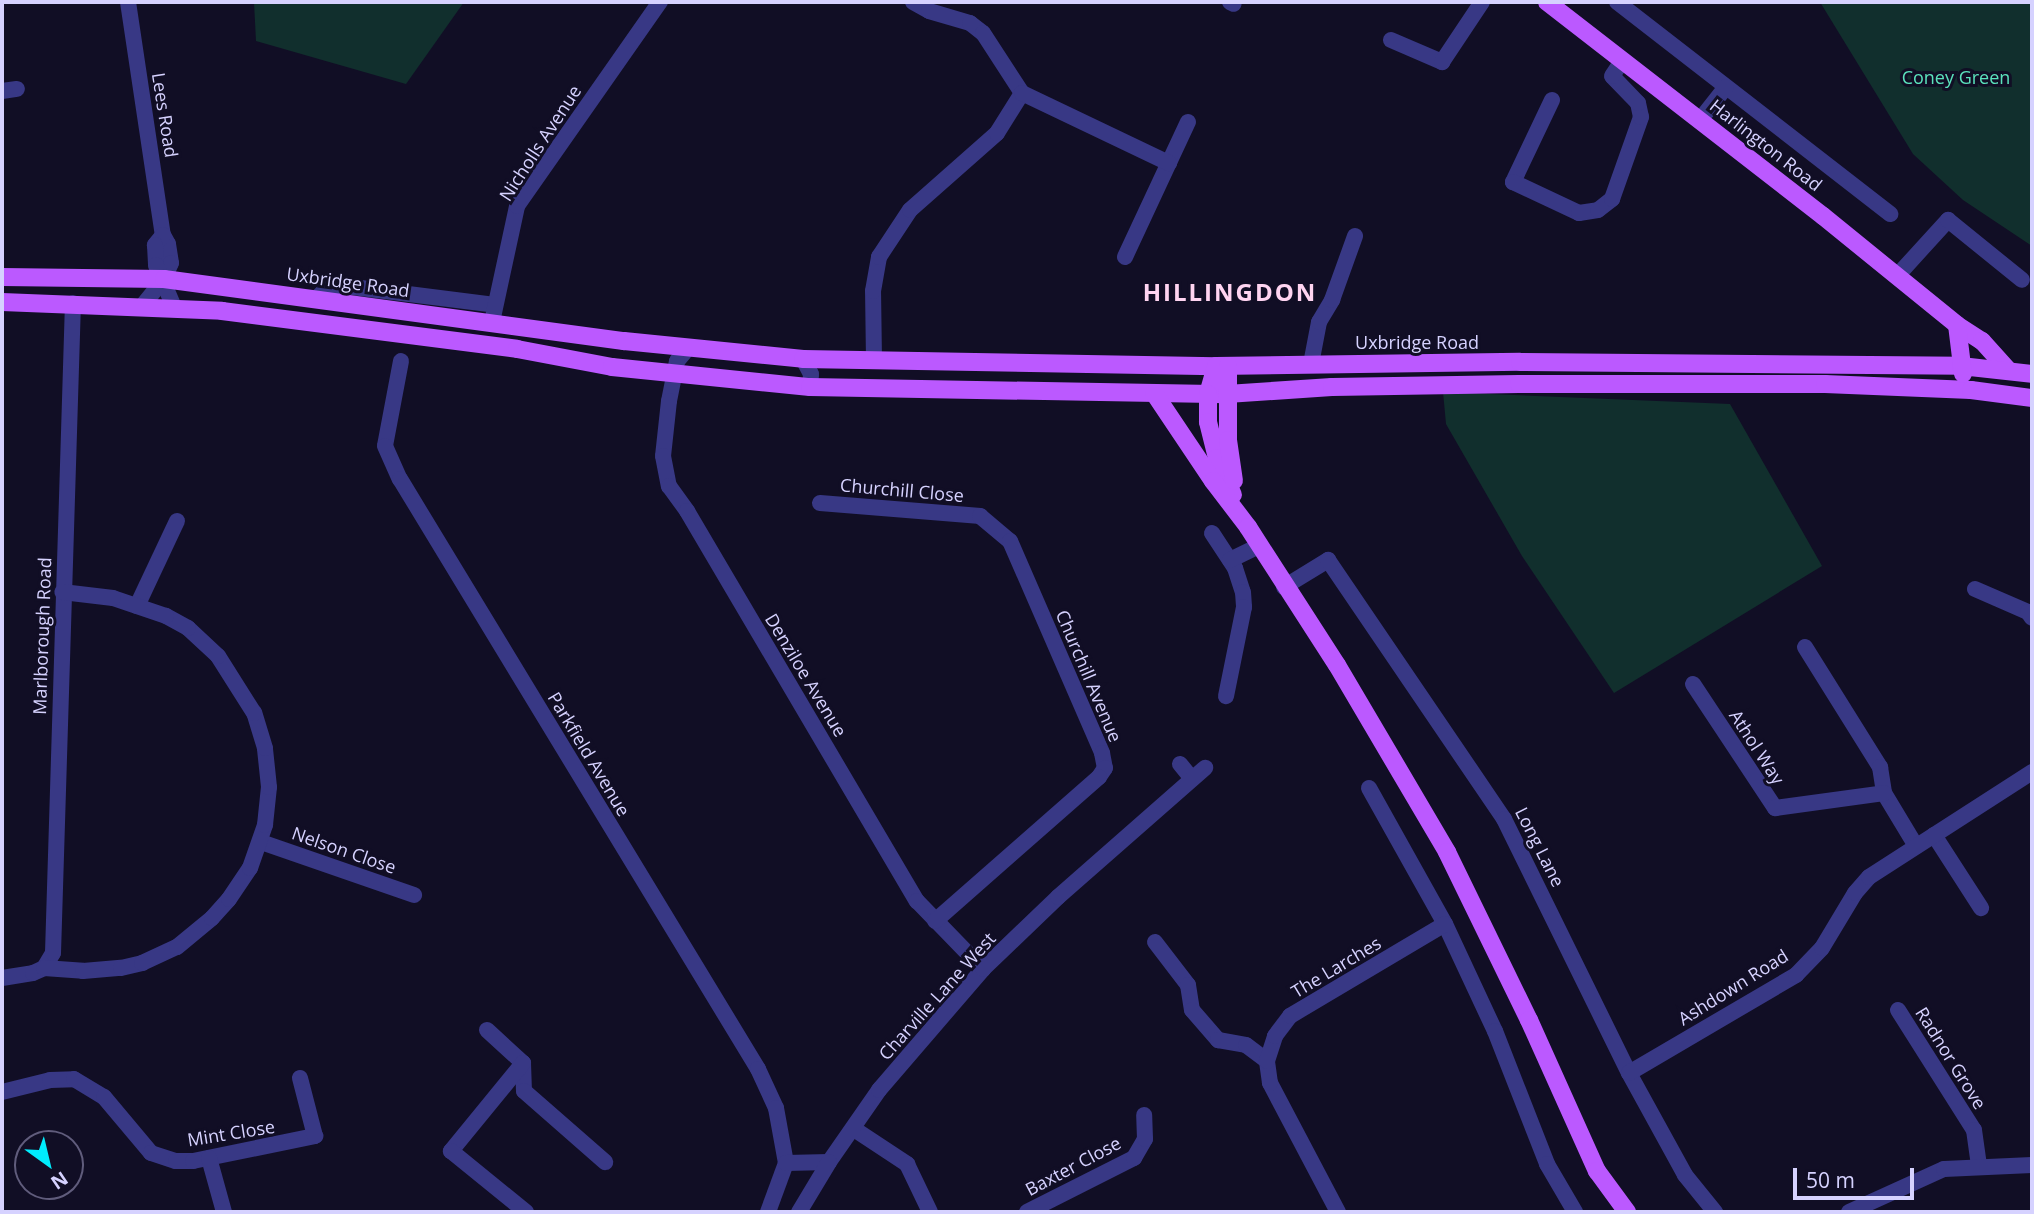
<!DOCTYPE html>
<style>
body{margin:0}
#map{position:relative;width:2034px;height:1214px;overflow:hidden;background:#110e25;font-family:"Open Sans",sans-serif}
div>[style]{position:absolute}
.green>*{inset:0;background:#112f2d}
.minor>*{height:16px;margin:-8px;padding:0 8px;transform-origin:8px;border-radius:8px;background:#383885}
.major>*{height:18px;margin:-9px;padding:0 9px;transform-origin:9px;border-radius:9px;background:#bb59ff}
span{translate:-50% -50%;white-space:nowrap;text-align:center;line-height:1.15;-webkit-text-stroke:6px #110e25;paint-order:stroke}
.park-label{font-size:18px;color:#5be2bc}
.street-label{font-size:18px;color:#d6d2ff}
.district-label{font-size:24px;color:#ffd4f1;font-weight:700;letter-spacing:2px}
.frame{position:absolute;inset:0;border:4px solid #d6d2ff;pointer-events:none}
.north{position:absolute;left:14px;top:1130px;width:70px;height:70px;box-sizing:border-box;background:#110e25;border:2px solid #605c7c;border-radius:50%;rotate:146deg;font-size:19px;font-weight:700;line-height:28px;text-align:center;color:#d6d2ff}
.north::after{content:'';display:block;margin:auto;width:24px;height:32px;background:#00edfd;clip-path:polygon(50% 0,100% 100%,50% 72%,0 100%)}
.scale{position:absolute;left:1793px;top:1168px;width:121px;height:32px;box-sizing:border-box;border:4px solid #d6d2ff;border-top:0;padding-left:9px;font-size:21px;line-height:24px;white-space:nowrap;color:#d6d2ff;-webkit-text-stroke:5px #110e25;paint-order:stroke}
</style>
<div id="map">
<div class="green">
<div style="clip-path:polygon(254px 2px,464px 2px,406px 84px,256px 41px)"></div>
<div style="clip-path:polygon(1820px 2px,2032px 2px,2032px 246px,1963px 200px,1913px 154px)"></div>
<div style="clip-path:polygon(1443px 392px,1730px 404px,1822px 566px,1614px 693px,1522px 556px,1446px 424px)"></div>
</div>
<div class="minor">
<div style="left:128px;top:2px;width:236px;rotate:81.5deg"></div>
<div style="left:163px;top:235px;width:10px;rotate:61deg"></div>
<div style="left:168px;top:244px;width:19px;rotate:81deg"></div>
<div style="left:171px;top:263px;width:17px;rotate:114deg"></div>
<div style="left:164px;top:279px;width:35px;rotate:129deg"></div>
<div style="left:913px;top:2px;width:18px;rotate:29deg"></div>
<div style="left:929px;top:11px;width:43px;rotate:16.3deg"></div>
<div style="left:970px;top:23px;width:16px;rotate:38deg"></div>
<div style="left:983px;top:33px;width:72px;rotate:57deg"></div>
<div style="left:1230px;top:2px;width:4px;rotate:27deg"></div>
<div style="left:1617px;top:2px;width:346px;rotate:37.8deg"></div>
<div style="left:1391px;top:40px;width:56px;rotate:23.3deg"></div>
<div style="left:1442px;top:62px;width:72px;rotate:-56.3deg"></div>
<div style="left:2px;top:91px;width:15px;rotate:-8deg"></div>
<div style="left:1552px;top:100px;width:91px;rotate:115.4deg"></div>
<div style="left:1513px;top:182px;width:73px;rotate:25.2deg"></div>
<div style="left:1579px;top:213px;width:19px;rotate:-9deg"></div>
<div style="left:1598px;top:210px;width:18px;rotate:-38deg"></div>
<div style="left:1612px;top:199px;width:87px;rotate:-70.5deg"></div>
<div style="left:1641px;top:117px;width:14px;rotate:-102deg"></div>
<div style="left:1638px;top:103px;width:37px;rotate:-134deg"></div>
<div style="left:1612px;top:76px;width:18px;rotate:-56deg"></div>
<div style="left:1700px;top:120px;width:42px;rotate:-51.8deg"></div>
<div style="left:163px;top:235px;width:13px;rotate:129deg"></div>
<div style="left:155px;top:245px;width:20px;rotate:87deg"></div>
<div style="left:156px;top:265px;width:46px;rotate:66.8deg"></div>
<div style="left:1125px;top:257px;width:149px;rotate:-65deg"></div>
<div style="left:1897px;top:276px;width:76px;rotate:-47.7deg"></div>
<div style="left:1948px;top:220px;width:95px;rotate:39deg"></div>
<div style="left:316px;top:299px;width:13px;rotate:-45deg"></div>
<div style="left:325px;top:290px;width:20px;rotate:-11deg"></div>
<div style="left:345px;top:286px;width:151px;rotate:7.2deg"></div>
<div style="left:492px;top:322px;width:119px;rotate:-77.8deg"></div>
<div style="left:517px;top:206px;width:249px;rotate:-55deg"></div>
<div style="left:688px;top:348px;width:17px;rotate:130deg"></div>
<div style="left:677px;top:361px;width:41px;rotate:101.3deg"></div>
<div style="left:669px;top:401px;width:55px;rotate:96.2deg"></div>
<div style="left:663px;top:456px;width:31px;rotate:79deg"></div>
<div style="left:669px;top:486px;width:31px;rotate:54deg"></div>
<div style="left:687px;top:511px;width:453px;rotate:59.5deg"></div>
<div style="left:917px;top:901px;width:95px;rotate:45.9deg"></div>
<div style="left:803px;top:359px;width:17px;rotate:62deg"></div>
<div style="left:811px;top:374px;width:13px;rotate:94deg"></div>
<div style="left:874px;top:360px;width:69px;rotate:-90.8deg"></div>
<div style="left:873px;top:291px;width:35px;rotate:-80deg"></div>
<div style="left:879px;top:257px;width:56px;rotate:-56.6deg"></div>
<div style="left:910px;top:210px;width:116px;rotate:-41.5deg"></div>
<div style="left:997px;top:133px;width:47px;rotate:-58deg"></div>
<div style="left:1022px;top:93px;width:163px;rotate:25.5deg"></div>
<div style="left:401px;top:361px;width:86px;rotate:100.7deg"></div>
<div style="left:385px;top:446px;width:36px;rotate:66deg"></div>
<div style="left:400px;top:479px;width:690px;rotate:58.75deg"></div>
<div style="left:758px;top:1069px;width:43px;rotate:65.2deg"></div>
<div style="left:776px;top:1108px;width:56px;rotate:79.7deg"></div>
<div style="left:786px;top:1163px;width:52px;rotate:110.2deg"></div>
<div style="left:1311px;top:364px;width:43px;rotate:-79.2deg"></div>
<div style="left:1319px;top:322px;width:26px;rotate:-59deg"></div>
<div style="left:1332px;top:300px;width:68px;rotate:-70.2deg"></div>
<div style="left:820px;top:503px;width:161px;rotate:4.6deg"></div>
<div style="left:980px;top:516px;width:39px;rotate:40deg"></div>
<div style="left:1010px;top:541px;width:231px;rotate:66.5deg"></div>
<div style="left:1102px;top:753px;width:15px;rotate:79deg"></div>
<div style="left:1105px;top:768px;width:11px;rotate:124deg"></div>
<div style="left:1099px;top:777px;width:218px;rotate:138.7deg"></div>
<div style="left:1212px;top:533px;width:42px;rotate:56.7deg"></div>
<div style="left:1235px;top:568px;width:25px;rotate:72deg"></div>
<div style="left:1243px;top:592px;width:15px;rotate:86deg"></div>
<div style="left:1244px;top:607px;width:91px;rotate:101.4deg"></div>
<div style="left:1230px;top:560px;width:32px;rotate:-26deg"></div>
<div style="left:1284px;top:587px;width:52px;rotate:-31.5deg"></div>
<div style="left:1328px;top:560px;width:313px;rotate:55.8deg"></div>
<div style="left:1504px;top:819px;width:283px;rotate:63.8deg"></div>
<div style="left:1629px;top:1073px;width:116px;rotate:61.2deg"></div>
<div style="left:1685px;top:1175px;width:48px;rotate:51deg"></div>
<div style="left:1975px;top:589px;width:58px;rotate:23.5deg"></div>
<div style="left:2028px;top:612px;width:7px;rotate:56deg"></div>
<div style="left:137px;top:606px;width:94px;rotate:-64.8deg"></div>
<div style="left:1805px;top:647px;width:142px;rotate:58deg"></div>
<div style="left:1880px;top:767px;width:26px;rotate:81deg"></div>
<div style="left:1884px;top:793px;width:62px;rotate:58.9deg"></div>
<div style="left:1693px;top:684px;width:149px;rotate:56.5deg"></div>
<div style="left:1775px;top:808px;width:110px;rotate:-7.8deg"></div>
<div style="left:1180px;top:764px;width:19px;rotate:51deg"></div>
<div style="left:1369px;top:788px;width:156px;rotate:60.8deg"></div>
<div style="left:1445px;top:924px;width:118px;rotate:65deg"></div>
<div style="left:1495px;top:1031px;width:143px;rotate:68.6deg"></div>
<div style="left:1547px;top:1164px;width:56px;rotate:59.7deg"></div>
<div style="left:1934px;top:835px;width:87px;rotate:57.2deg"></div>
<div style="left:261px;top:842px;width:162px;rotate:19.1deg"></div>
<div style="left:1155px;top:942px;width:54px;rotate:52.5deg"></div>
<div style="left:1188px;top:985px;width:25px;rotate:81deg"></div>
<div style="left:1192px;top:1010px;width:40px;rotate:49deg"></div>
<div style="left:1218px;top:1040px;width:28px;rotate:10deg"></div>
<div style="left:1246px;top:1045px;width:26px;rotate:37deg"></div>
<div style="left:44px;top:968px;width:17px;rotate:-59deg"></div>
<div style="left:53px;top:953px;width:650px;rotate:-88.24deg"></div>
<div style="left:2px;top:978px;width:31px;rotate:-9deg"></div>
<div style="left:33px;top:973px;width:12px;rotate:-24deg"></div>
<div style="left:44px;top:968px;width:39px;rotate:4deg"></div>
<div style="left:83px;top:971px;width:38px;rotate:-5deg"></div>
<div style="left:121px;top:968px;width:22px;rotate:-13deg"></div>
<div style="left:142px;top:963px;width:38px;rotate:-25deg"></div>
<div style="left:177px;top:947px;width:45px;rotate:-39.6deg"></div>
<div style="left:212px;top:918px;width:25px;rotate:-48deg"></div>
<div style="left:229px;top:899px;width:37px;rotate:-56deg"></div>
<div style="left:250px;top:868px;width:46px;rotate:-70.8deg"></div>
<div style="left:265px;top:825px;width:38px;rotate:-84deg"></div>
<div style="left:269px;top:787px;width:39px;rotate:-96deg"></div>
<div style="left:265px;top:748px;width:37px;rotate:-107deg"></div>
<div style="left:254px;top:713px;width:67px;rotate:-122.3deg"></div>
<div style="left:218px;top:656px;width:41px;rotate:-137deg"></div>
<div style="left:188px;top:628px;width:25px;rotate:-151deg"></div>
<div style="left:166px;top:616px;width:56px;rotate:-161.2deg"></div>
<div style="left:113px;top:598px;width:51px;rotate:-173.3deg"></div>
<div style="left:1898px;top:1010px;width:142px;rotate:57.7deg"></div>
<div style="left:1974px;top:1130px;width:37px;rotate:82deg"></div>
<div style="left:487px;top:1030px;width:49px;rotate:42.5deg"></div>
<div style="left:523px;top:1063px;width:28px;rotate:88deg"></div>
<div style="left:524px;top:1091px;width:108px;rotate:41.2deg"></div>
<div style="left:523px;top:1063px;width:114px;rotate:129.3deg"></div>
<div style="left:451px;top:1151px;width:97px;rotate:39.1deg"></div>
<div style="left:1629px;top:1073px;width:194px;rotate:-30.4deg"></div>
<div style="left:1796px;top:975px;width:37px;rotate:-46deg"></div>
<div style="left:1822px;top:948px;width:64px;rotate:-59deg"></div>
<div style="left:1855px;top:893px;width:21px;rotate:-49deg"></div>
<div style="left:1869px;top:877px;width:194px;rotate:-32.8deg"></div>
<div style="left:2px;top:1092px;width:49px;rotate:-14deg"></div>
<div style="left:50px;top:1080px;width:24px;rotate:-2deg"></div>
<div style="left:74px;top:1079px;width:35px;rotate:31deg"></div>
<div style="left:104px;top:1097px;width:73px;rotate:50deg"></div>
<div style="left:151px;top:1153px;width:26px;rotate:18deg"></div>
<div style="left:176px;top:1161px;width:17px"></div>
<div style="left:193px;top:1161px;width:125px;rotate:-11.6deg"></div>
<div style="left:315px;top:1136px;width:60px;rotate:-104.5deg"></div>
<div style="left:854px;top:1129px;width:64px;rotate:33.4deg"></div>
<div style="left:907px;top:1164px;width:53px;rotate:64.4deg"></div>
<div style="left:209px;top:1158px;width:56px;rotate:74.5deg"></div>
<div style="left:786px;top:1163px;width:43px;rotate:-1.3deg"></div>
<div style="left:829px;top:1162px;width:88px;rotate:-55.2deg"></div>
<div style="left:879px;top:1090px;width:160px;rotate:-49.3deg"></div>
<div style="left:983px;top:969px;width:104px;rotate:-43.8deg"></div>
<div style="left:1058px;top:897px;width:196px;rotate:-41.3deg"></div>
<div style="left:799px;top:1212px;width:58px;rotate:-59deg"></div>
<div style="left:1027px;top:1212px;width:120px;rotate:-26.8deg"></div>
<div style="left:1134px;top:1158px;width:22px;rotate:-60deg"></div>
<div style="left:1145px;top:1139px;width:24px;rotate:-92deg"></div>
<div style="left:1338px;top:1212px;width:146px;rotate:-117.8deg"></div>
<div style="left:1270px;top:1083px;width:22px;rotate:-98deg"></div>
<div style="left:1267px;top:1061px;width:26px;rotate:-72deg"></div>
<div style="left:1275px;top:1036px;width:25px;rotate:-53deg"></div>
<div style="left:1290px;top:1016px;width:180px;rotate:-30.7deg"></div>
<div style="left:1849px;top:1212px;width:104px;rotate:-24.4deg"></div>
<div style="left:1944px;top:1169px;width:88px;rotate:-2.6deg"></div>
</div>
<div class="major">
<div style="left:1547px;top:2px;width:349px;rotate:37.8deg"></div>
<div style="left:1823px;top:216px;width:173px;rotate:39.1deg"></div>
<div style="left:1957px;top:325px;width:30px;rotate:33deg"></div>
<div style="left:1982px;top:341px;width:40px;rotate:48deg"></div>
<div style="left:2px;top:277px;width:162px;rotate:0.7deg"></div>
<div style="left:164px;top:279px;width:464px;rotate:7.7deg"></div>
<div style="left:624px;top:341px;width:180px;rotate:5.7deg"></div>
<div style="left:803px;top:359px;width:413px;rotate:1deg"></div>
<div style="left:1216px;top:366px;width:304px;rotate:-0.8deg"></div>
<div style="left:1520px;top:362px;width:441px;rotate:0.5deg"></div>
<div style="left:1961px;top:366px;width:71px;rotate:6.4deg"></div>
<div style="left:2px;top:302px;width:220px;rotate:2.3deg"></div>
<div style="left:222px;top:311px;width:297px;rotate:7.3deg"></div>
<div style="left:517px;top:349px;width:97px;rotate:10.7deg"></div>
<div style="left:612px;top:367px;width:199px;rotate:5.8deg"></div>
<div style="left:810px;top:387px;width:417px;rotate:1deg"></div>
<div style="left:1227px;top:394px;width:105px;rotate:-3.8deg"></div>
<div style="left:1332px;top:387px;width:187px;rotate:-0.9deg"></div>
<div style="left:1519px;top:384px;width:306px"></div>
<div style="left:1825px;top:384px;width:146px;rotate:2.4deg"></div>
<div style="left:1971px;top:390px;width:62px;rotate:7.5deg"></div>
<div style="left:1957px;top:325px;width:49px;rotate:83deg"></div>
<div style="left:1216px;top:366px;width:29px;rotate:106deg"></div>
<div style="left:1208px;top:394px;width:28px;rotate:90deg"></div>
<div style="left:1208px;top:422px;width:37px;rotate:76deg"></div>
<div style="left:1217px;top:458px;width:40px;rotate:66.6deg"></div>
<div style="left:1228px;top:366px;width:74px;rotate:90deg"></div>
<div style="left:1228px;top:440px;width:41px;rotate:81.7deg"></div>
<div style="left:1154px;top:393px;width:106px;rotate:56.2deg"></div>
<div style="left:1213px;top:481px;width:58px;rotate:52.7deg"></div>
<div style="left:1248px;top:527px;width:164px;rotate:57.2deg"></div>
<div style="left:1337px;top:665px;width:217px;rotate:59.5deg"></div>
<div style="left:1447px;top:852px;width:187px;rotate:64deg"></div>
<div style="left:1529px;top:1020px;width:166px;rotate:65.8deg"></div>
<div style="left:1597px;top:1171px;width:51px;rotate:53.8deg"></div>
</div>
<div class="park-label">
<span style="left:1956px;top:77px">Coney Green</span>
</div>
<div class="street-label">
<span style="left:165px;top:115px;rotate:81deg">Lees Road</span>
<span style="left:540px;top:143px;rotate:-57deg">Nicholls Avenue</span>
<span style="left:1766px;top:145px;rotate:38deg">Harlington Road</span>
<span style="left:348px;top:282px;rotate:8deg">Uxbridge Road</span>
<span style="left:1417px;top:342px">Uxbridge Road</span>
<span style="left:902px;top:490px;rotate:5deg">Churchill Close</span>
<span style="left:42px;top:636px;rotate:-88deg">Marlborough Road</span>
<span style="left:806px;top:675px;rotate:59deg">Denziloe Avenue</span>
<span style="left:1089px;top:676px;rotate:67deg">Churchill Avenue</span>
<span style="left:1757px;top:747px;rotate:57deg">Athol Way</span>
<span style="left:589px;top:754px;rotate:59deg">Parkfield Avenue</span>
<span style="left:1540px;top:847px;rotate:63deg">Long Lane</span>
<span style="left:344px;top:850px;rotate:19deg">Nelson Close</span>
<span style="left:1336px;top:967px;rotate:-31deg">The Larches</span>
<span style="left:1733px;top:987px;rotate:-32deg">Ashdown Road</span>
<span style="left:937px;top:996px;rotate:-48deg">Charville Lane West</span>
<span style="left:1951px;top:1058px;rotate:58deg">Radnor Grove</span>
<span style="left:231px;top:1133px;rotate:-9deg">Mint Close</span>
<span style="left:1073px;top:1166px;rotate:-28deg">Baxter Close</span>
</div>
<div class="district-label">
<span style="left:1230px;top:292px">HILLINGDON</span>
</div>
<div class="frame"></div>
<div class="north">N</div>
<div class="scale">50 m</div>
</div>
